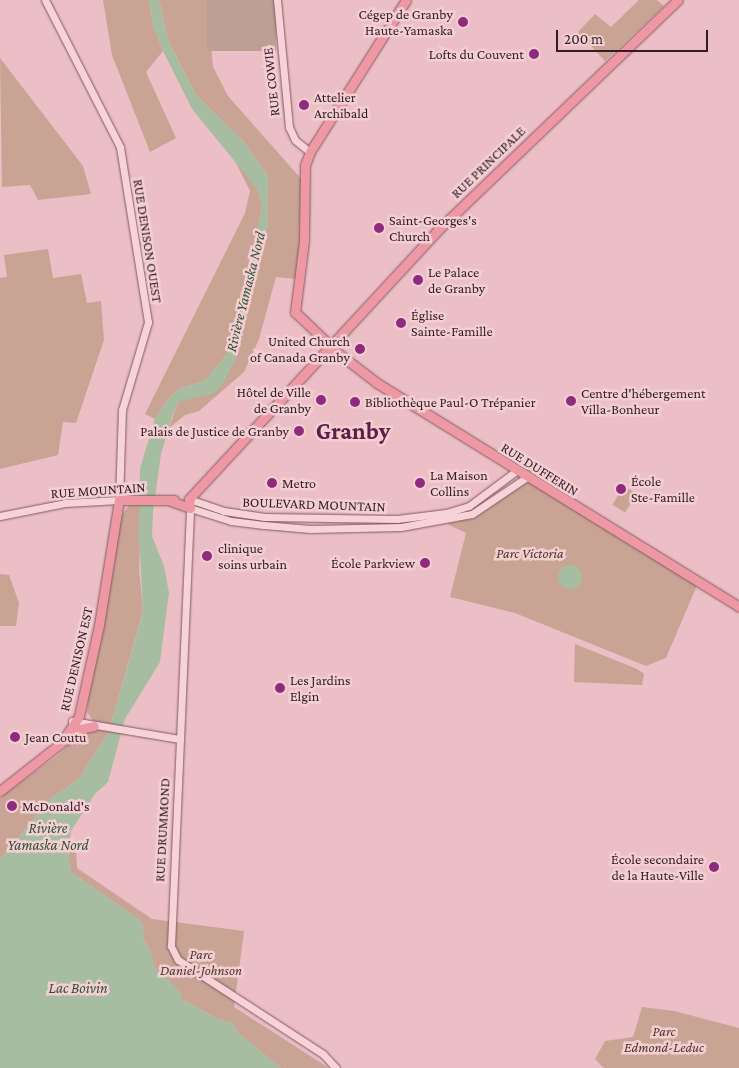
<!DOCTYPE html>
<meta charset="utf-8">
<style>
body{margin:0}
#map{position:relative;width:739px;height:1068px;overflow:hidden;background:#ebbfc5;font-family:"Crimson Pro",serif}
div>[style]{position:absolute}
.green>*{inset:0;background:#c9a394;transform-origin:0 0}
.cemetery>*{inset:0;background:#bd9f93;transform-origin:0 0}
.water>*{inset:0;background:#a6bda2}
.round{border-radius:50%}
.roads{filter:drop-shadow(0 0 1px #835865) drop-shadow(0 0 1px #835865)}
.minor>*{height:7px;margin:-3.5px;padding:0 3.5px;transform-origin:3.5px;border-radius:3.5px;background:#f7d2d6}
.major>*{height:9px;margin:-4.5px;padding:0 4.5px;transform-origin:4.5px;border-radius:4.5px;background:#ee98a4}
.dots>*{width:14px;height:14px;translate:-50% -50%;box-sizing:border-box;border:2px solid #f3ced3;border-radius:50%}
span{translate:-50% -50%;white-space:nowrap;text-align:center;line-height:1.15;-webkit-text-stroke:5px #f3ced3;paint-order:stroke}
.poi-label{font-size:14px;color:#331c24}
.right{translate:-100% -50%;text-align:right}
.left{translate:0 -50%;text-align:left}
.street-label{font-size:14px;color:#331c24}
.park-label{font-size:14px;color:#4f3624;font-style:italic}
.water-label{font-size:15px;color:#2c5330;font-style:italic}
.town-label{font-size:24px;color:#5e1e46;font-weight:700}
.scale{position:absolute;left:556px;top:30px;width:152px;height:22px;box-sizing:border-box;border:2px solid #331c24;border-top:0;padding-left:6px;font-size:15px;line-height:18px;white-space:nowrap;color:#331c24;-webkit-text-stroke:4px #f3ced3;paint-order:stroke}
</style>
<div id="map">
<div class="green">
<div style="clip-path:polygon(103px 0,149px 0,153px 25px,163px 51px,146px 72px,176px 138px,150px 152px,112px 55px)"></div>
<div style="clip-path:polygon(159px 0,207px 0,213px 67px,228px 96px,304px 182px,305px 210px,296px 279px,276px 277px,259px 339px,244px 372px,199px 411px,185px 415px,169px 428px,178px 402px,192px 397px,235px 360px,268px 224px,268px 176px,244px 142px,196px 95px,168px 40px)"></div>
<div style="clip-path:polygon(639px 0,657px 0,664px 6px,605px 61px,578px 32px,595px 14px,611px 27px)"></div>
<div style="clip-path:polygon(0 58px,83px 166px,91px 194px,38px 200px,30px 185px,2px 187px)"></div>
<div style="clip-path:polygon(233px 157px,258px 190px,262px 207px,255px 246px,227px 354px,206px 380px,179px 389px,169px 398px,155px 419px,145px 414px,245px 213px,250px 191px)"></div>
<div style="clip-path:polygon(48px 249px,53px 278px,81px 274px,87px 303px,101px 301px,104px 340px,76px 423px,63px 422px,58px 455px,0 469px,0 278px,7px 277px,4px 255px)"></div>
<div style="clip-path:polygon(526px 478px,698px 583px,666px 658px,646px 666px,515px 613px,450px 597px,466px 533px,447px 524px,474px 515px)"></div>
<div style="left:624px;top:486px;width:15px;height:22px;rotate:32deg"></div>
<div style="clip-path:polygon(129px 505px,141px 505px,139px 569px,143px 611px,109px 731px,79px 779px,50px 799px,0 860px,0 798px,58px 755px,80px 735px,96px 731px,96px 725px,87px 712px,88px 701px,121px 516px)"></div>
<div style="clip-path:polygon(0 574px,9px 575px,19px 603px,16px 626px,0 626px)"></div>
<div style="clip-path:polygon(575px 644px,637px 669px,644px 674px,642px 685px,574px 682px)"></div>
<div style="clip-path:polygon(68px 851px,76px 852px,77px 868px,152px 919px,244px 931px,234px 1007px,329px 1068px,281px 1068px,237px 1032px,232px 1022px,219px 1020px,180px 998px,181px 993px,154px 967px,150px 950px,144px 940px,142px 922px,71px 872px)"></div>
<div style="clip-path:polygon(642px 1007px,674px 1011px,739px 1028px,739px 1068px,604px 1068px,595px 1059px,605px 1041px,633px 1037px)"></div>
</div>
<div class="cemetery">
<div style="left:207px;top:0;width:69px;height:51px"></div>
</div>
<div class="water">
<div style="clip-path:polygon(149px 0,159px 0,168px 40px,196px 95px,244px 142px,268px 176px,268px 224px,235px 360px,223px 384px,214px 393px,178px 402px,172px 417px,161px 454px,153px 512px,152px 536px,164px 566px,169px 593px,160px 662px,125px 719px,108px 782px,95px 794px,71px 831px,68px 851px,71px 872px,142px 922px,144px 940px,150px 950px,154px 967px,181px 993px,180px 998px,219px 1020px,232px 1022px,237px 1032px,281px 1068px,0 1068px,0 860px,50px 799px,79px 779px,109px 731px,143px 612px,139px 537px,140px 469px,144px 455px,155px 419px,169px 398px,179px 389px,206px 380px,227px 354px,255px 246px,262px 207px,258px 190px,192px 109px,163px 51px,153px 25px)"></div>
<div class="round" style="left:558px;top:565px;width:24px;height:24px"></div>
</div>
<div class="roads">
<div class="minor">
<div style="left:277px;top:0;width:128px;rotate:84.6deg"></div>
<div style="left:289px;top:127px;width:14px;rotate:65deg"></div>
<div style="left:295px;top:140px;width:19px;rotate:39deg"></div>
<div style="left:189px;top:499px;width:37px;rotate:19deg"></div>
<div style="left:224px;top:511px;width:41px;rotate:8.3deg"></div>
<div style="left:265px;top:517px;width:132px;rotate:0.9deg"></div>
<div style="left:397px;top:519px;width:49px;rotate:-7deg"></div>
<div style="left:446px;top:513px;width:24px;rotate:-17deg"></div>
<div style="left:469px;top:506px;width:59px;rotate:-36.7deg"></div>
<div style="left:0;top:516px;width:66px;rotate:-11.3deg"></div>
<div style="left:65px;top:503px;width:54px;rotate:-3.2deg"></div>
<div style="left:119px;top:500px;width:90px;rotate:-88.1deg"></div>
<div style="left:122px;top:410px;width:92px;rotate:-73.5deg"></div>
<div style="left:148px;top:322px;width:177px;rotate:-99.1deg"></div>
<div style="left:120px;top:147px;width:165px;rotate:-117deg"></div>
<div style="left:72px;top:721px;width:109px;rotate:9.5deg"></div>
<div style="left:336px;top:1068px;width:19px;rotate:-133deg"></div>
<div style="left:323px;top:1054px;width:173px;rotate:-147deg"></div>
<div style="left:178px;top:960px;width:16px;rotate:-117deg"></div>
<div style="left:171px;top:946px;width:438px;rotate:-87.5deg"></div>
<div style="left:190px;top:508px;width:43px;rotate:17.6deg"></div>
<div style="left:231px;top:521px;width:33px;rotate:7deg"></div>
<div style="left:264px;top:525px;width:46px;rotate:5deg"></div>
<div style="left:310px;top:529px;width:91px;rotate:-1.3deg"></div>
<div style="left:401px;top:527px;width:72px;rotate:-10.4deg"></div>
<div style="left:472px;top:514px;width:66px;rotate:-33.9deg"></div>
</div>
<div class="major">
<div style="left:406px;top:0;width:180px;rotate:122.3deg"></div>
<div style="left:310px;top:152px;width:14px;rotate:111deg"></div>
<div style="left:305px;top:165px;width:76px;rotate:90.8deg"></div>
<div style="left:304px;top:241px;width:72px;rotate:97.2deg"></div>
<div style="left:295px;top:312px;width:59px;rotate:43.6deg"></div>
<div style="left:338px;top:353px;width:49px;rotate:37.6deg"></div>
<div style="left:377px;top:383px;width:426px;rotate:31.7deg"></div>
<div style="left:168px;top:500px;width:23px;rotate:20deg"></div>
<div style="left:190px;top:508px;width:9px;rotate:-96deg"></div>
<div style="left:189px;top:499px;width:367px;rotate:-47.2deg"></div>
<div style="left:438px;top:230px;width:332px;rotate:-43.8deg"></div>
<div style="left:66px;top:740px;width:18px;rotate:-38deg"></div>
<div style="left:80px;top:729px;width:14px;rotate:-12deg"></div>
<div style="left:0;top:791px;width:78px;rotate:-38.2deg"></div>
<div style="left:61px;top:743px;width:32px;rotate:-56deg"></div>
<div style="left:79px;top:716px;width:93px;rotate:-77.6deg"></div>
<div style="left:99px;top:625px;width:127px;rotate:-80.9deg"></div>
<div style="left:119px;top:500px;width:55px"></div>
</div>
</div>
<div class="dots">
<div style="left:463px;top:22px;background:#8f2b7f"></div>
<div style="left:534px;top:54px;background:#8f2b7f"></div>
<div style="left:304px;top:105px;background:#8f2b7f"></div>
<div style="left:379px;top:228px;background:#8f2b7f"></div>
<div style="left:418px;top:280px;background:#8f2b7f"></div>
<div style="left:401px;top:323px;background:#8f2b7f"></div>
<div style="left:360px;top:349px;background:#8f2b7f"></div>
<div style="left:321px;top:400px;background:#8f2b7f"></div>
<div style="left:571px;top:401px;background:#8f2b7f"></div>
<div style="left:355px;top:402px;background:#8f2b7f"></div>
<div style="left:299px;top:431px;background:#8f2b7f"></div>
<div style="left:272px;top:483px;background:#8f2b7f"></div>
<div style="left:420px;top:483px;background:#8f2b7f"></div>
<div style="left:621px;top:489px;background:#8f2b7f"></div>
<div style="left:207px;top:556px;background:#8f2b7f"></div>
<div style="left:425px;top:563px;background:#8f2b7f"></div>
<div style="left:280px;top:688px;background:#8f2b7f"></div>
<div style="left:15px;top:737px;background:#8f2b7f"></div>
<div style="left:12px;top:806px;background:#8f2b7f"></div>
<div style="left:714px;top:867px;background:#8f2b7f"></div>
</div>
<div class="poi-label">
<span class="right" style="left:453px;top:22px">Cégep de Granby<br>Haute-Yamaska</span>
<span class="right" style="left:524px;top:54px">Lofts du Couvent</span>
<span class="left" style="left:314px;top:105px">Attelier<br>Archibald</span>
<span class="left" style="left:389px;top:228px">Saint-Georges's<br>Church</span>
<span class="left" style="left:428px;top:280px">Le Palace<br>de Granby</span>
<span class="left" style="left:411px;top:323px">Église<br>Sainte-Famille</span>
<span class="right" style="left:350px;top:349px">United Church<br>of Canada Granby</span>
<span class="right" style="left:311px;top:400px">Hôtel de Ville<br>de Granby</span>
<span class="left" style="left:581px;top:401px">Centre d'hébergement<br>Villa-Bonheur</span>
<span class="left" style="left:365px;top:402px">Bibliothèque Paul-O Trépanier</span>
<span class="right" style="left:289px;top:431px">Palais de Justice de Granby</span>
<span class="left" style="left:430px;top:483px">La Maison<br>Collins</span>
<span class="left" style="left:631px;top:489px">École<br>Ste-Famille</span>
<span class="left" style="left:282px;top:483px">Metro</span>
<span class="left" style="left:218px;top:556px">clinique<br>soins urbain</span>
<span class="right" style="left:415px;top:563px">École Parkview</span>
<span class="left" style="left:290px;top:688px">Les Jardins<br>Elgin</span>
<span class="left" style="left:25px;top:737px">Jean Coutu</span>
<span class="left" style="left:22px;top:806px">McDonald's</span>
<span class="right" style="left:704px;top:867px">École secondaire<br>de la Haute-Ville</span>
</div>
<div class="street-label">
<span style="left:271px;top:82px;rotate:-96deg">RUE COWIE</span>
<span style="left:488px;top:162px;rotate:-44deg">RUE PRINCIPALE</span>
<span style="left:148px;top:241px;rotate:81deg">RUE DENISON OUEST</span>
<span style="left:540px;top:469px;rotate:32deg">RUE DUFFERIN</span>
<span style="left:98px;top:490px;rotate:-4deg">RUE MOUNTAIN</span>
<span style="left:314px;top:504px;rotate:2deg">BOULEVARD MOUNTAIN</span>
<span style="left:76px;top:659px;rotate:-77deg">RUE DENISON EST</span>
<span style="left:162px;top:830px;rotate:-87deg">RUE DRUMMOND</span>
</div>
<div class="park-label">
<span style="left:530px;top:553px">Parc Victoria</span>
<span style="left:201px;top:962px">Parc<br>Daniel-Johnson</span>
<span style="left:664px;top:1039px">Parc<br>Edmond-Leduc</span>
</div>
<div class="water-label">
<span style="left:246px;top:292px;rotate:-76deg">Rivière Yamaska Nord</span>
<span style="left:48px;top:837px">Rivière<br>Yamaska Nord</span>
<span style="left:78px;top:989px">Lac Boivin</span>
</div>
<div class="town-label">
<span style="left:353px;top:431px">Granby</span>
</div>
<div class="scale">200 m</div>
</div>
